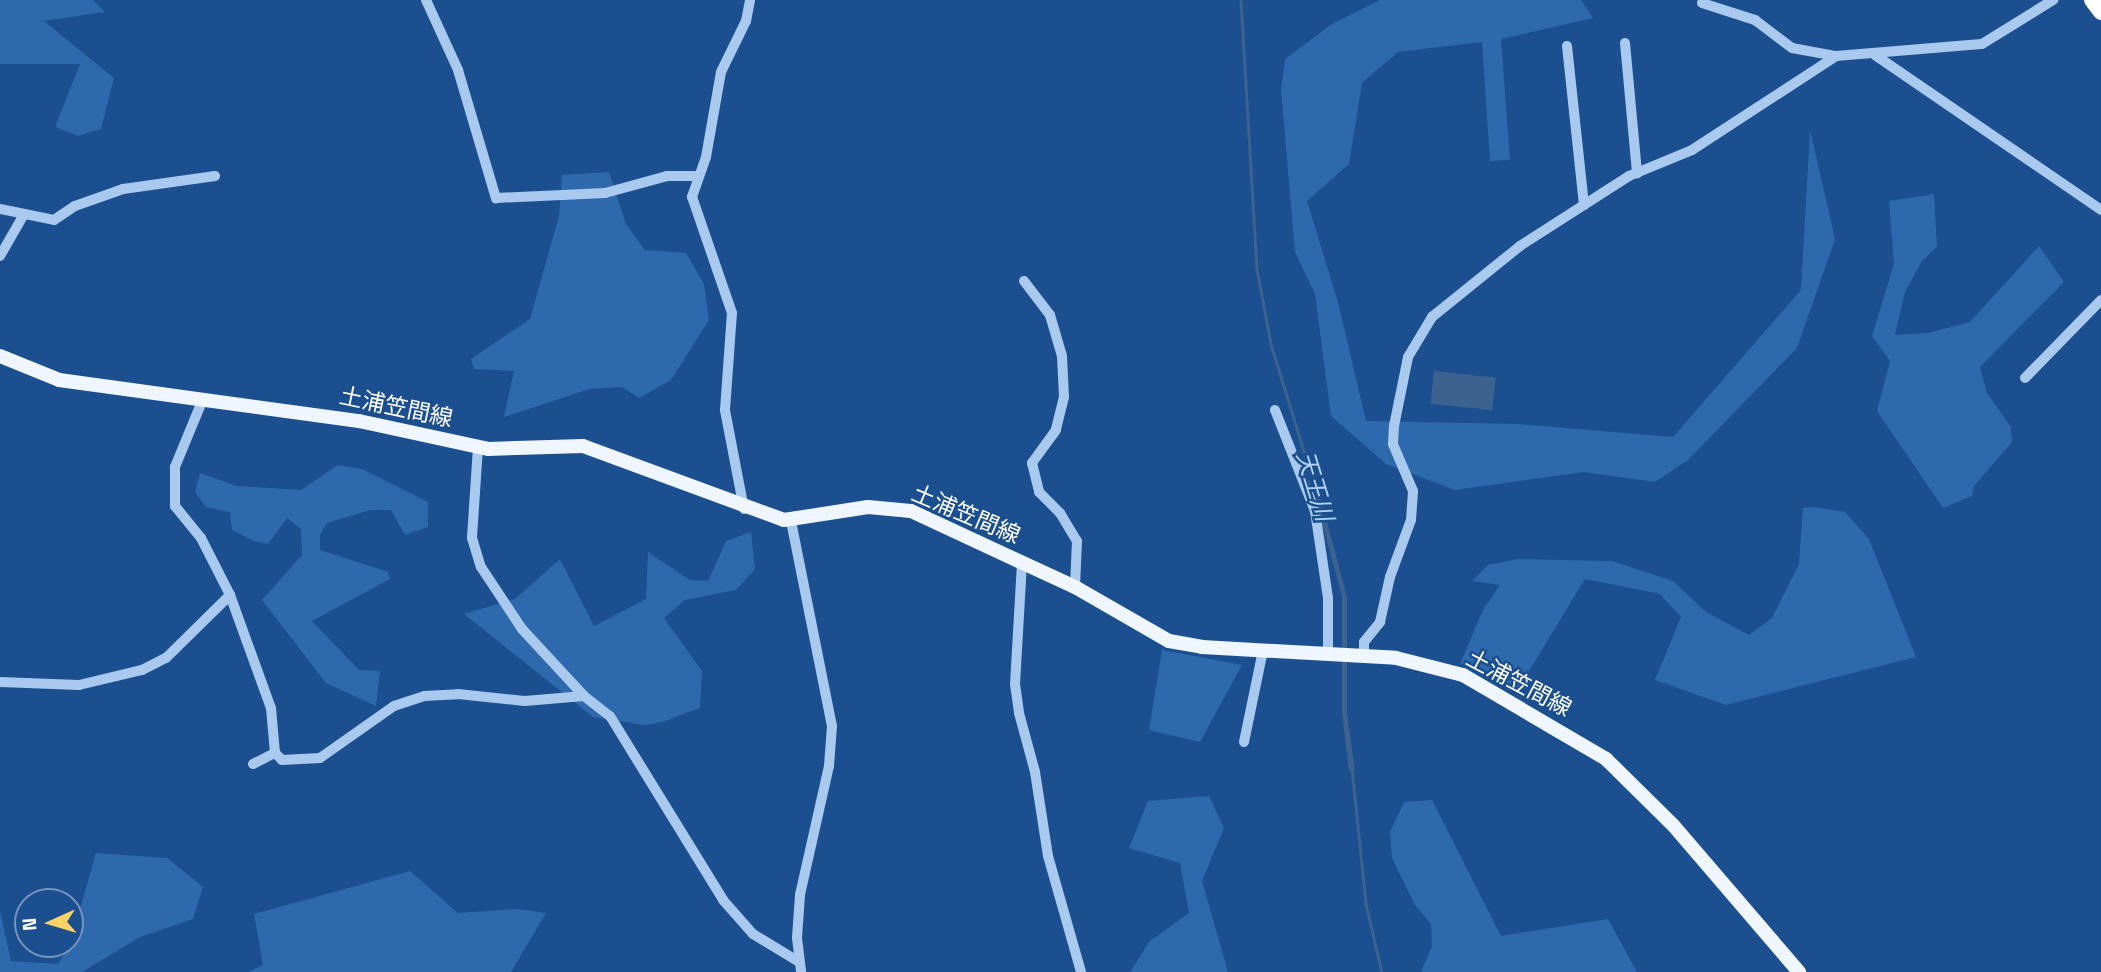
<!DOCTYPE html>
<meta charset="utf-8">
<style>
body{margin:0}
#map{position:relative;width:2101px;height:972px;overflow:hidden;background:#1b4f8f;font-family:"Space Grotesk","Noto Sans JP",sans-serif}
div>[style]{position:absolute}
.green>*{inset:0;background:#2e69ad}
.water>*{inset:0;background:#3c6290;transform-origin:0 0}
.stream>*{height:2.5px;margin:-1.25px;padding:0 1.25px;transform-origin:1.25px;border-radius:1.25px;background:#3c6290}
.minor>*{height:10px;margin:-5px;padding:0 5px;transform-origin:5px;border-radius:5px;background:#a9c9ee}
.major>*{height:14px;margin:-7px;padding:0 7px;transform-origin:7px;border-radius:7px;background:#f0f6ff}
.highway>*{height:16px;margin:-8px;padding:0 8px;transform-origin:8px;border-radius:8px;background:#fff}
span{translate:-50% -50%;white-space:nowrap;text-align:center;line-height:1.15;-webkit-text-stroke:5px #1b4f8f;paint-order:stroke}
.street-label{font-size:23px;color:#fff}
.water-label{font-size:24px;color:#b5d3f5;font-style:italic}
.north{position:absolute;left:14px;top:888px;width:70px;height:70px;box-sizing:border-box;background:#1b4f8f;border:2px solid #7695bc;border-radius:50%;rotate:266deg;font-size:19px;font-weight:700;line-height:28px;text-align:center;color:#fff}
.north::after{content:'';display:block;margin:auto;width:24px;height:32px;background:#ffd166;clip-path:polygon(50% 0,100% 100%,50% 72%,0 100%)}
</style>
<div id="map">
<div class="green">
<div style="clip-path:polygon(0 0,93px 0,105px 12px,44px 21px,114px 78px,101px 129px,78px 136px,55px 127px,80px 64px,0 64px)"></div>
<div style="clip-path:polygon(1380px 0,1581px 0,1593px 18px,1501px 39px,1510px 160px,1490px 161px,1482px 42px,1398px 52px,1362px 83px,1349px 164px,1307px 201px,1338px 302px,1366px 421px,1518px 424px,1673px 437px,1801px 290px,1810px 130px,1835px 239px,1797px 348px,1688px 460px,1655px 482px,1584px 472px,1455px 490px,1386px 464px,1331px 416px,1315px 294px,1295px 252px,1281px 89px,1285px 59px,1332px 24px)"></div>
<div style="clip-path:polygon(609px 172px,626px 224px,645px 250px,686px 253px,704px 284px,709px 320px,671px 380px,639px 398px,622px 387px,589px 389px,504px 417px,514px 371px,474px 369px,471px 359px,530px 319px,559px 216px,562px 175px)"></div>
<div style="clip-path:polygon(1934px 194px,1937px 247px,1922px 261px,1905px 292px,1895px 335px,1928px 333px,1970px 322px,2039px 246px,2064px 282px,1980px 367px,1987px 393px,2011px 427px,2012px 442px,1974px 486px,1972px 496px,1943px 508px,1877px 411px,1890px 361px,1872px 336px,1894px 264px,1889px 201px)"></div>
<div style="clip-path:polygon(338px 465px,362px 469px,428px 502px,428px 527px,405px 535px,391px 510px,370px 510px,327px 523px,320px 535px,320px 550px,388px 572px,390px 579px,312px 621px,359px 670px,380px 671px,376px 706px,326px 683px,262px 600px,302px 555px,301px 529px,287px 518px,268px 544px,254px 541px,232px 530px,230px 512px,206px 507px,195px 492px,200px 473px,237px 486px,301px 490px)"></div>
<div style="clip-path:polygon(1814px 507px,1845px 512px,1869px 539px,1916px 657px,1726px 705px,1655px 680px,1681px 617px,1660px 594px,1585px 579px,1518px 689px,1460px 664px,1483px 610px,1500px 585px,1472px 581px,1488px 565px,1518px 559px,1612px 561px,1673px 581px,1706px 612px,1749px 635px,1772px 618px,1799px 564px,1803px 508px)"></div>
<div style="clip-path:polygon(751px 532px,755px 569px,736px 590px,685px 600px,664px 618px,702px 671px,700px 708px,662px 722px,645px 725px,593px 717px,464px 614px,515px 599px,560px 559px,594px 626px,646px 599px,648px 552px,690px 580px,708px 581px,726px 541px)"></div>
<div style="clip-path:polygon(1162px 650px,1242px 665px,1200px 742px,1149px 730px)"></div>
<div style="clip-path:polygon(1209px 796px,1224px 828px,1202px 881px,1228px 972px,1130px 972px,1150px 941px,1189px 913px,1180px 863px,1129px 848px,1148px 801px)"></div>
<div style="clip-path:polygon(1432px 800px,1501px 936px,1608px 919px,1637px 972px,1421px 972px,1432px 946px,1431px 924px,1415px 905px,1392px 858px,1390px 832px,1404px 802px)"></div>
<div style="clip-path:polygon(96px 853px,167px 858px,203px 887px,193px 919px,140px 937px,82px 972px,0 972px,0 911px,11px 961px,58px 964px,70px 944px)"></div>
<div style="clip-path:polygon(410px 871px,458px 913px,518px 909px,546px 913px,511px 972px,248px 972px,263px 965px,254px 914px)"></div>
</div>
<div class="water">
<div style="left:1434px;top:371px;width:62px;height:33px;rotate:6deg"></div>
<div style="clip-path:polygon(1321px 499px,1347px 597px,1347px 713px,1355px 771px,1349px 771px,1342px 713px,1342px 597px,1316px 500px)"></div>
</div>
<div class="stream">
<div style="left:1241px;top:0;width:269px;rotate:86.6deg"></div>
<div style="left:1257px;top:269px;width:76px;rotate:79.4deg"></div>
<div style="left:1271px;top:344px;width:163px;rotate:72.9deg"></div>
<div style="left:1352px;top:768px;width:137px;rotate:84.1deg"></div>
<div style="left:1366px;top:904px;width:70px;rotate:76.8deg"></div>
</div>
<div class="minor">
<div style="left:426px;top:0;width:77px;rotate:65.4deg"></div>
<div style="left:458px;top:70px;width:134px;rotate:73.5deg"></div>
<div style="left:496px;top:198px;width:109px;rotate:-2.6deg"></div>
<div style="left:605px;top:193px;width:64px;rotate:-15.3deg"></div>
<div style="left:667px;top:176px;width:30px"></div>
<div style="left:1702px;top:3px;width:56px;rotate:17.8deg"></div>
<div style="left:1755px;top:20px;width:46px;rotate:37.1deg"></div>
<div style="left:1792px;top:48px;width:45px;rotate:10.3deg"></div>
<div style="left:1625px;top:43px;width:131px;rotate:84.7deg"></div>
<div style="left:1567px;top:46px;width:160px;rotate:83.9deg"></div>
<div style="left:1875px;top:55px;width:274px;rotate:34.4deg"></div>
<div style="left:0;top:209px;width:55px;rotate:11.5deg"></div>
<div style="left:54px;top:220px;width:25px;rotate:-34deg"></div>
<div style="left:75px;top:206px;width:51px;rotate:-19.5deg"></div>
<div style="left:123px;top:189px;width:93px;rotate:-8deg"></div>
<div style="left:0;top:256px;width:46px;rotate:-60.1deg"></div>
<div style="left:1024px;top:281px;width:43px;rotate:52.6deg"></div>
<div style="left:1050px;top:315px;width:43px;rotate:73.7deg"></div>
<div style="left:1062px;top:356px;width:41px;rotate:87.2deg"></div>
<div style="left:1064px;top:397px;width:34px;rotate:104deg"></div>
<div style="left:1056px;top:430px;width:41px;rotate:126deg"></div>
<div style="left:1032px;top:463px;width:30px;rotate:76deg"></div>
<div style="left:1039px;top:492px;width:30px;rotate:45deg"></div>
<div style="left:1060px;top:513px;width:33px;rotate:59deg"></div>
<div style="left:1077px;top:541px;width:46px;rotate:92.5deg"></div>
<div style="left:2025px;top:378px;width:109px;rotate:-45.7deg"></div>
<div style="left:203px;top:399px;width:74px;rotate:112.4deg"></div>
<div style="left:175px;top:467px;width:39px;rotate:90deg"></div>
<div style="left:175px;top:506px;width:41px;rotate:50.9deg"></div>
<div style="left:201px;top:538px;width:64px;rotate:63deg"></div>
<div style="left:230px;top:595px;width:120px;rotate:70.1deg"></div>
<div style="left:271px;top:708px;width:45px;rotate:84.9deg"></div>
<div style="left:275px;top:753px;width:10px;rotate:45deg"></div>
<div style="left:282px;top:760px;width:38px;rotate:-3deg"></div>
<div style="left:320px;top:758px;width:90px;rotate:-35.1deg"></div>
<div style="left:394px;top:706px;width:32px;rotate:-18deg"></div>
<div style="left:424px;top:696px;width:34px;rotate:-3deg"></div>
<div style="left:458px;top:694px;width:67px;rotate:6deg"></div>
<div style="left:525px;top:701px;width:59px;rotate:-4.8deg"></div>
<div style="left:1275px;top:410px;width:109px;rotate:68.4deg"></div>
<div style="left:1315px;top:511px;width:88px;rotate:81.5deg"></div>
<div style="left:1328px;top:598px;width:56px;rotate:90deg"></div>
<div style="left:478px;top:447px;width:91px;rotate:93.8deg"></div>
<div style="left:472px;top:538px;width:30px;rotate:73deg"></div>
<div style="left:481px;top:567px;width:74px;rotate:56.5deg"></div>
<div style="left:522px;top:629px;width:91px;rotate:47.2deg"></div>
<div style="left:584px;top:696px;width:33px;rotate:38deg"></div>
<div style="left:610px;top:716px;width:216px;rotate:58.4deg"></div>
<div style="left:723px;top:900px;width:45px;rotate:48.6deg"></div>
<div style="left:753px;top:934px;width:54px;rotate:31.3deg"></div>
<div style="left:744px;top:509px;width:101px;rotate:-100.9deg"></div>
<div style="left:725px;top:410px;width:97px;rotate:-85.9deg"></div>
<div style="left:732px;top:313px;width:123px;rotate:-109deg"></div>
<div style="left:692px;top:197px;width:42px;rotate:-70.7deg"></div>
<div style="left:706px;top:157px;width:86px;rotate:-80deg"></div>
<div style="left:721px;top:72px;width:57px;rotate:-63.9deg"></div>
<div style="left:746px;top:21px;width:21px;rotate:-79deg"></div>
<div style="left:791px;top:521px;width:209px;rotate:78.7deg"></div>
<div style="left:832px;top:726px;width:40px;rotate:94.3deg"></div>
<div style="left:829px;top:766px;width:132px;rotate:102.7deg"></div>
<div style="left:800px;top:895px;width:43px;rotate:94deg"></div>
<div style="left:797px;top:938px;width:34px;rotate:83deg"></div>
<div style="left:1022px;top:563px;width:121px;rotate:93.3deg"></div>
<div style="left:1015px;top:684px;width:29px;rotate:82deg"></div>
<div style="left:1019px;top:713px;width:61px;rotate:74.8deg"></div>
<div style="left:1035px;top:772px;width:85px;rotate:81.2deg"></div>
<div style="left:1048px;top:856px;width:121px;rotate:74.1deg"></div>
<div style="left:1364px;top:656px;width:14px;rotate:-90deg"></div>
<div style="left:1364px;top:642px;width:26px;rotate:-51deg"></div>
<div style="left:1380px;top:622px;width:46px;rotate:-77.5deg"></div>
<div style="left:1390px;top:577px;width:61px;rotate:-69.8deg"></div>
<div style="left:1411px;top:520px;width:29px;rotate:-86deg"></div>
<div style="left:1413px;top:491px;width:51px;rotate:-113.1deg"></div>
<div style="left:1393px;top:444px;width:18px;rotate:-87deg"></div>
<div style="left:1394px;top:426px;width:70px;rotate:-78.5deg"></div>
<div style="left:1408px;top:357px;width:47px;rotate:-59deg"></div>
<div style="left:1432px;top:317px;width:113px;rotate:-38.9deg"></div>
<div style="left:1520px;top:246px;width:130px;rotate:-32.7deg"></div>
<div style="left:1629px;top:176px;width:68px;rotate:-22.4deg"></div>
<div style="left:1692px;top:150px;width:172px;rotate:-33.1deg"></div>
<div style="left:1836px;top:56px;width:146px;rotate:-4.7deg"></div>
<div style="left:1982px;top:44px;width:84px;rotate:-31.8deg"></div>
<div style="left:0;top:682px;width:79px;rotate:2.2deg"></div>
<div style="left:79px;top:685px;width:65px;rotate:-13.4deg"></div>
<div style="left:142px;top:670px;width:27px;rotate:-27deg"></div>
<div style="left:166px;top:658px;width:90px;rotate:-44.5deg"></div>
<div style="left:1244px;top:742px;width:94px;rotate:-78.3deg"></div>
<div style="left:253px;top:764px;width:25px;rotate:-27deg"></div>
</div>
<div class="major">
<div style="left:0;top:356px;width:64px;rotate:22.1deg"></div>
<div style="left:59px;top:380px;width:303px;rotate:7.8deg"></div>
<div style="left:359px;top:421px;width:132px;rotate:12.2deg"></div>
<div style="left:488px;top:449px;width:95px;rotate:-1.8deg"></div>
<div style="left:583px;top:446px;width:214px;rotate:20.2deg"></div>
<div style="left:784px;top:520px;width:85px;rotate:-8.8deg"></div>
<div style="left:868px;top:507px;width:43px;rotate:5.3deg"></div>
<div style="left:911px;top:511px;width:181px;rotate:24.9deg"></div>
<div style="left:1075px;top:587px;width:108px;rotate:29.9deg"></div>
<div style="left:1169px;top:641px;width:34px;rotate:10deg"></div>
<div style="left:1202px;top:647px;width:194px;rotate:3.2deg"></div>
<div style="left:1396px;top:658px;width:69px;rotate:14.2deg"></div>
<div style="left:1463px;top:675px;width:166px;rotate:30.4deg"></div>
<div style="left:1606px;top:759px;width:94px;rotate:44.6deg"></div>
<div style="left:1673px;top:825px;width:194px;rotate:49.4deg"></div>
</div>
<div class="highway">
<div style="left:2092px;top:0;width:15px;rotate:53deg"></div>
</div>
<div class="street-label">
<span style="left:396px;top:407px;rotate:12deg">土浦笠間線</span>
<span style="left:966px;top:514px;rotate:23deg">土浦笠間線</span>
<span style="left:1519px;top:683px;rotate:28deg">土浦笠間線</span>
</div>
<div class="water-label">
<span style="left:1315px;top:486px;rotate:73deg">天王川</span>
</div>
<div class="north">N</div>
</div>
